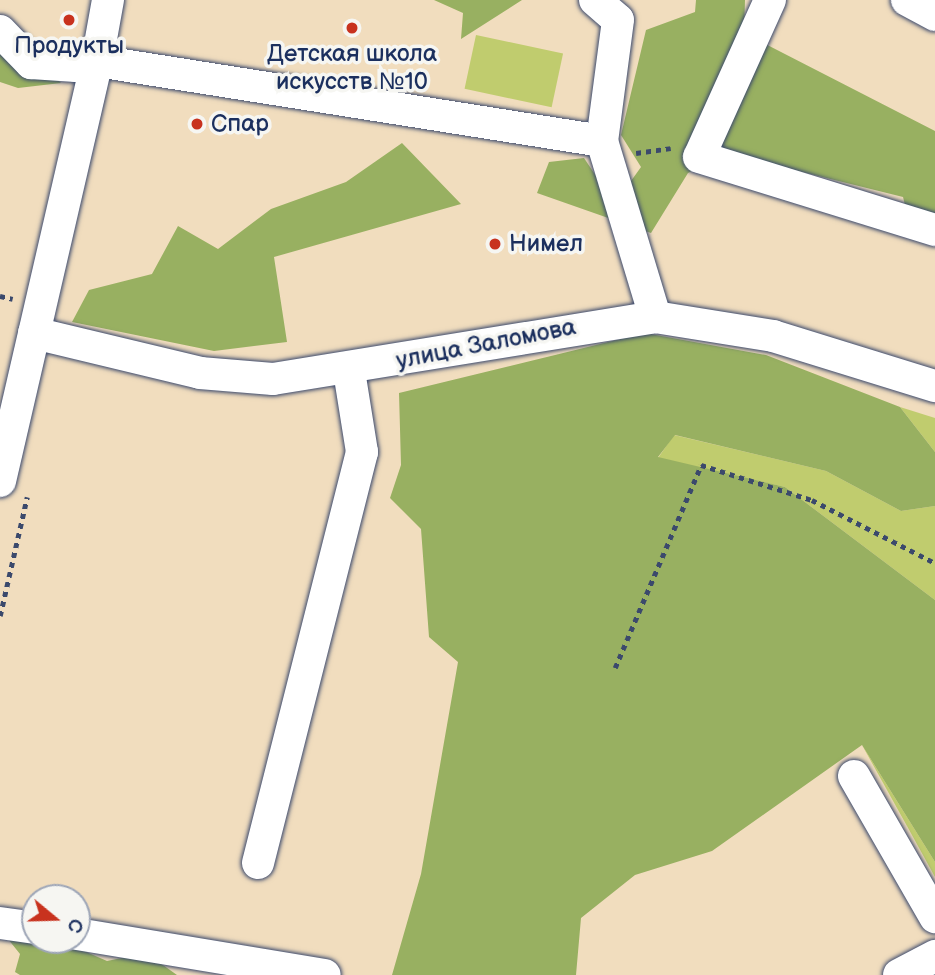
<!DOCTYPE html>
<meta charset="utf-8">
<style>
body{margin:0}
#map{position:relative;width:935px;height:975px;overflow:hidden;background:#f1ddbe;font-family:"Balsamiq Sans",sans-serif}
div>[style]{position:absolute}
.green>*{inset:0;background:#c0cc6e;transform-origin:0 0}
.forest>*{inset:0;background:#98b061}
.path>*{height:4.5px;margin-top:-2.25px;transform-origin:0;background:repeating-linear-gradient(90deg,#3b496c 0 5px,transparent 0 10px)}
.roads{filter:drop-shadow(0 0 2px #3b496c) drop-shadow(0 0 2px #3b496c)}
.minor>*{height:32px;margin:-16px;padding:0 16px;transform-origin:16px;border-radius:16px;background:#fff}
.dots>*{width:19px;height:19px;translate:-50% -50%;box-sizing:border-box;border:4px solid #f6f6f2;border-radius:50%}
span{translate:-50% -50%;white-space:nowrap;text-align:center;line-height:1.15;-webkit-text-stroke:7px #f6f6f2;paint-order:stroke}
.poi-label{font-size:24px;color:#1b2f5e}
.left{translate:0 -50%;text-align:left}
.street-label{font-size:24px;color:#1b2f5e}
.north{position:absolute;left:21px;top:884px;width:70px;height:70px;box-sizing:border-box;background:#f6f6f2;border:2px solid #9ea6b7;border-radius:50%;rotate:109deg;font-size:19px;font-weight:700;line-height:28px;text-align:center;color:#1b2f5e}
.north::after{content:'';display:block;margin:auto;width:24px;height:32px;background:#c8321e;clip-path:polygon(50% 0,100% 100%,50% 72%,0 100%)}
</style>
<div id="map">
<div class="green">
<div style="left:476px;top:35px;width:89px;height:55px;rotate:12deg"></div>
<div style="clip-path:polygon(900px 407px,935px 418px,935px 452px)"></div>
<div style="clip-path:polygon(674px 435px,826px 471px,901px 511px,935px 506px,935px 600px,785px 487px,658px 458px)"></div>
<div style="clip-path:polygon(862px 745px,935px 862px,935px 877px,907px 826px)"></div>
</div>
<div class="forest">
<div style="clip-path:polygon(434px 0,522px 0,461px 39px,463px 13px)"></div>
<div style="clip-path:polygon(696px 0,745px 0,744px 33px,935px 131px,935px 223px,907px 213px,903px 197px,726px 153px,688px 173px,651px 233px,537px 193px,549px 162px,584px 158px,600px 182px,626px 188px,641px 167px,621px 135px,646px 30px,695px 12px)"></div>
<div style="clip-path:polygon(0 27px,61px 83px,18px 88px,0 82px)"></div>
<div style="clip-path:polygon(402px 143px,461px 204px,274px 257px,287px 342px,214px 351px,72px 322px,89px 290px,152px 274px,178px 226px,218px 249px,271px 209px,346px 182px)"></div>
<div style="clip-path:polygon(645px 333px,766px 355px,900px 407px,935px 452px,935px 506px,901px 511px,826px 471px,675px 435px,658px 457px,785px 487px,935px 600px,935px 862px,862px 745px,712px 851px,635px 875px,581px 918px,576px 975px,392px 975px,421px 874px,458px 662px,429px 637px,421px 529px,390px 498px,401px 465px,399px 393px)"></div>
<div style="clip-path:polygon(8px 939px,75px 947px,107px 961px,146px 953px,177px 975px,20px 975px,15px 972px,20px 954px)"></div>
</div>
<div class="path">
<div style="left:636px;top:153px;width:35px;rotate:-8deg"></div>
<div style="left:0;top:296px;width:13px;rotate:13deg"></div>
<div style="left:0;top:616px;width:122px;rotate:-77.2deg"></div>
<div style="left:615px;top:668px;width:220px;rotate:-67deg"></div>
<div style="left:701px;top:465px;width:116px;rotate:17.5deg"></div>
<div style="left:812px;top:500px;width:138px;rotate:27.1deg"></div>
</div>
<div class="roads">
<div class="minor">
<div style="left:595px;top:0;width:30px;rotate:41deg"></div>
<div style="left:618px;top:20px;width:122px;rotate:97.5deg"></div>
<div style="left:770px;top:0;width:172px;rotate:114.3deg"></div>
<div style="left:699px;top:157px;width:247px;rotate:17.2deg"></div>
<div style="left:907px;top:0;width:32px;rotate:28deg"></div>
<div style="left:0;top:31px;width:45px;rotate:45.9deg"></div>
<div style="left:31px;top:63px;width:45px;rotate:3.8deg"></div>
<div style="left:76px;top:66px;width:22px;rotate:-13deg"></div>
<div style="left:97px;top:61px;width:62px;rotate:-79.8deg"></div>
<div style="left:34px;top:333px;width:171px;rotate:13.5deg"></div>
<div style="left:200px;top:373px;width:73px;rotate:4.7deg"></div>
<div style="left:273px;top:379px;width:387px;rotate:-9.2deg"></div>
<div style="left:655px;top:317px;width:120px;rotate:9.1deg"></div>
<div style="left:773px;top:336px;width:170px;rotate:17.2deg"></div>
<div style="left:0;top:481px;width:431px;rotate:-77deg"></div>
<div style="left:97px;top:61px;width:511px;rotate:9deg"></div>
<div style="left:602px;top:141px;width:184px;rotate:73.2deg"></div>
<div style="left:854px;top:776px;width:163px;rotate:60.1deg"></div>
<div style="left:258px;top:863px;width:424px;rotate:-75.8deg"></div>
<div style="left:362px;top:452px;width:82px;rotate:-99.1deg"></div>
<div style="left:0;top:923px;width:35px;rotate:8deg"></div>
<div style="left:77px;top:934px;width:251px;rotate:9.4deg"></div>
<div style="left:899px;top:975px;width:41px;rotate:-27.8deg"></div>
</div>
</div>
<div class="dots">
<div style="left:69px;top:20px;background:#c8321e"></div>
<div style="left:352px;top:28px;background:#c8321e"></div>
<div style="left:197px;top:124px;background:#c8321e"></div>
<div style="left:495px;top:244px;background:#c8321e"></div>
</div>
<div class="poi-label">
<span style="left:69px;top:46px">Продукты</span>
<span style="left:352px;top:68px">Детская школа<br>искусств №10</span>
<span class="left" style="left:211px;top:124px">Спар</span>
<span class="left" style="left:509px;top:244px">Нимел</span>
</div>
<div class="street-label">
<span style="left:486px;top:344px;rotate:-11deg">улица Заломова</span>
</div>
<div class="north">С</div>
</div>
